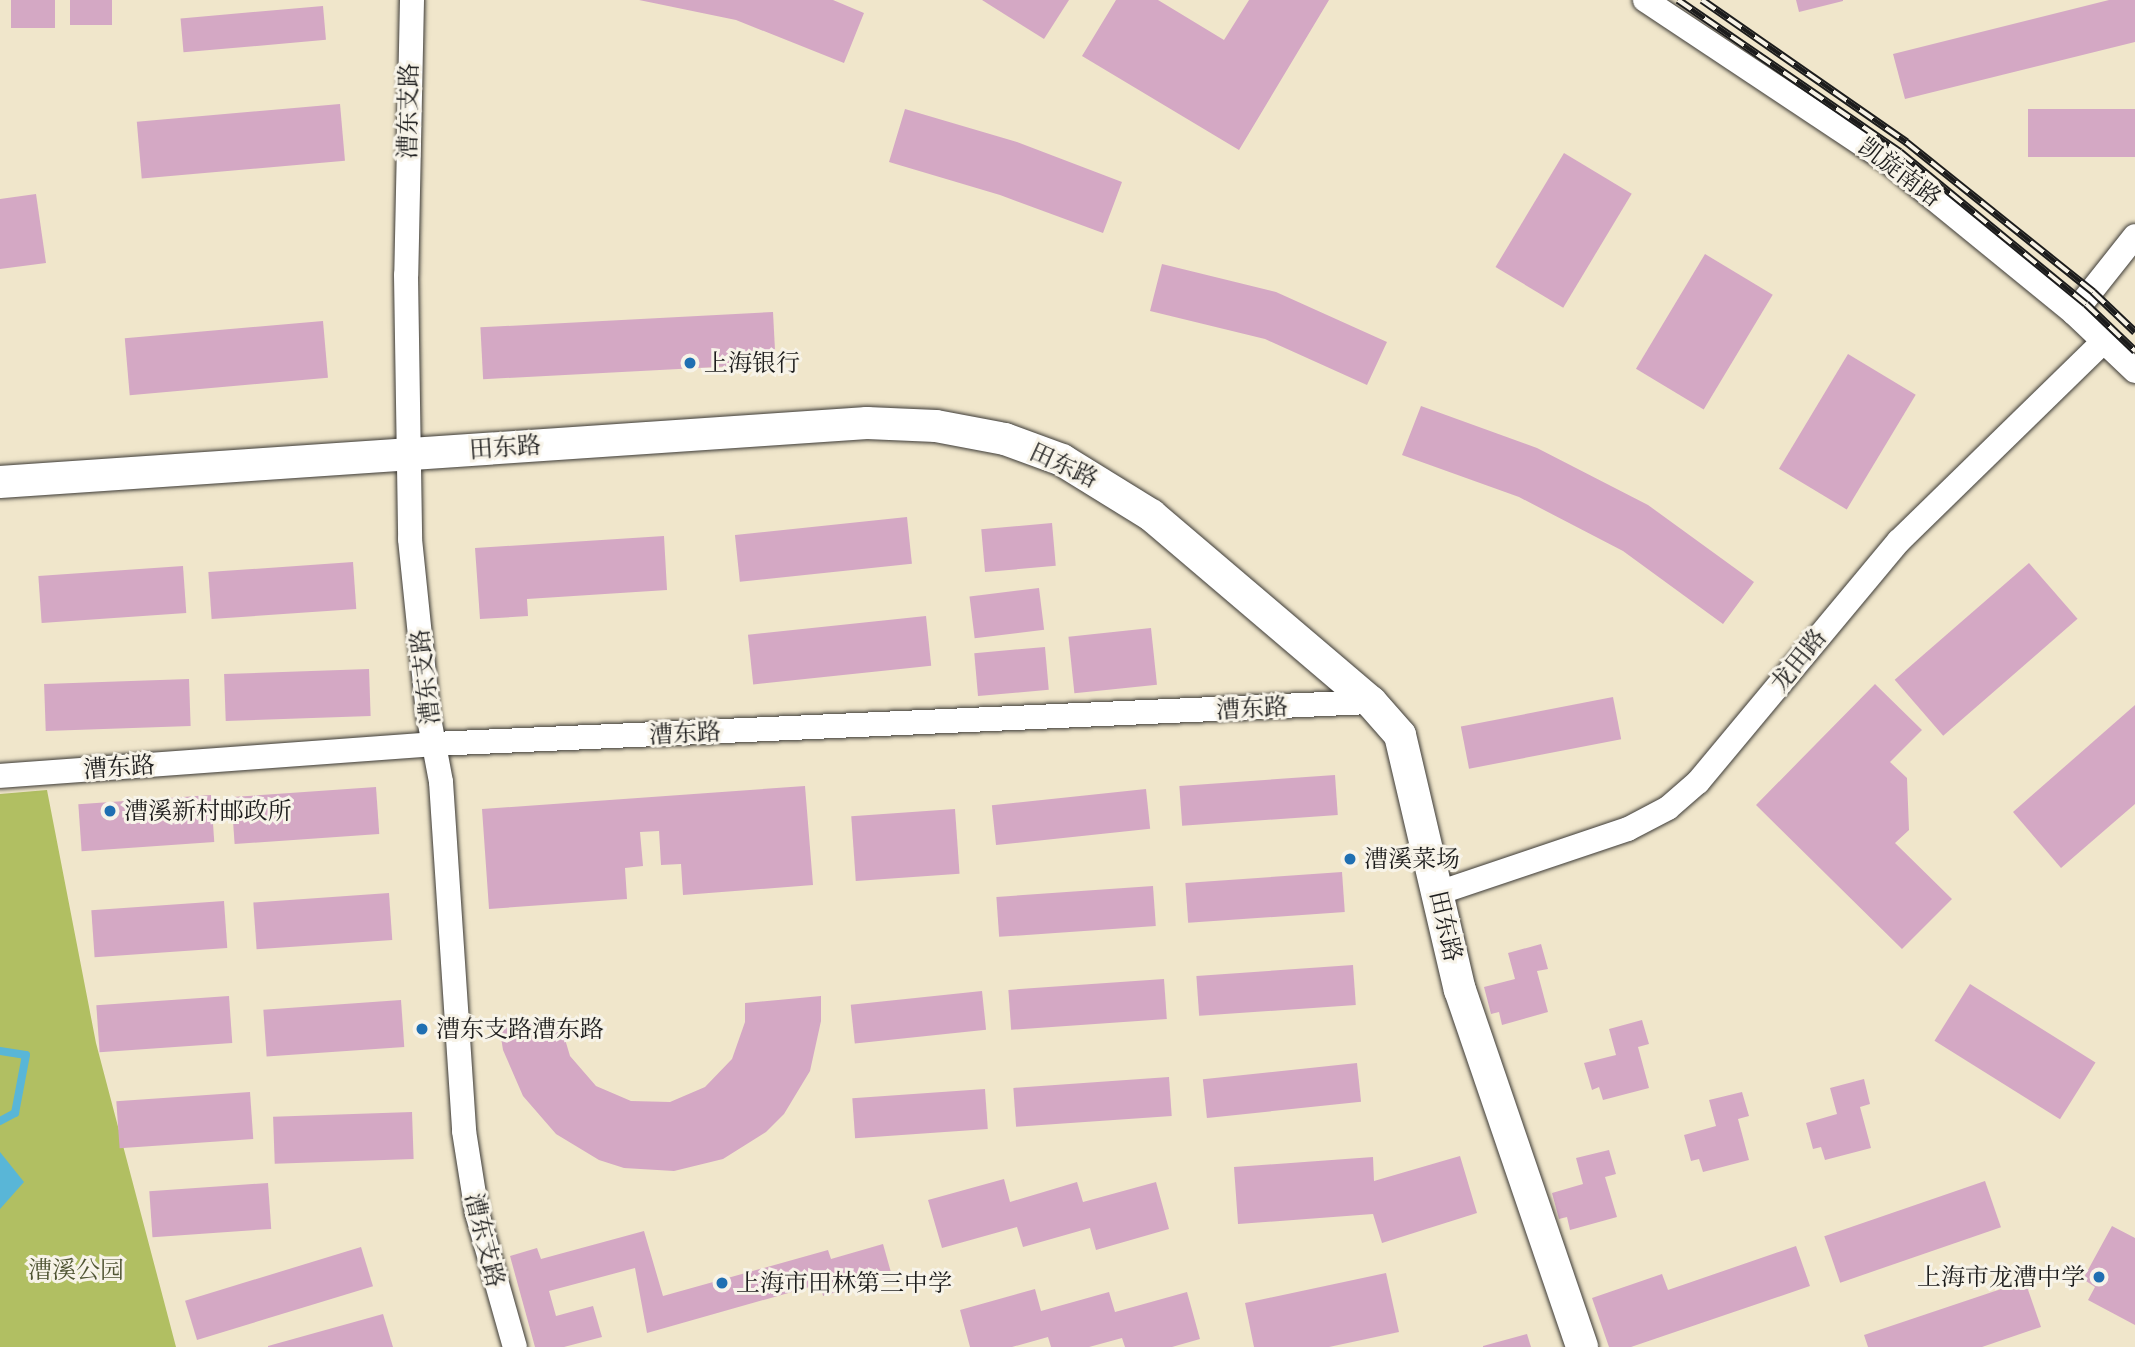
<!DOCTYPE html>
<meta charset="utf-8">
<style>
body{margin:0}
#map{position:relative;width:2135px;height:1347px;overflow:hidden;background:#f0e6cb;font-family:"Gentium Book Plus","Noto Serif SC",serif}
div>[style]{position:absolute}
.green>*{inset:0;background:#b1bf62}
.water>*{inset:0;background:#59b6d7}
.stream>*{height:8px;margin:-4px;padding:0 4px;transform-origin:4px;border-radius:4px;background:#59b6d7}
.building>*{inset:0;background:#d4a8c4;transform-origin:0 0}
.roads{filter:drop-shadow(0 0 2px #3c3a36) drop-shadow(0 0 2px #3c3a36)}
.minor>*{height:24px;margin:-12px;padding:0 12px;transform-origin:12px;border-radius:12px;background:#fff}
.tertiary>*{height:32px;margin:-16px;padding:0 16px;transform-origin:16px;border-radius:16px;background:#fff}
.rail>*{height:8px;margin-top:-4px;transform-origin:0;background:repeating-linear-gradient(90deg,#f7f3e8 0 16px,#1c1c1c 0 32px);box-sizing:border-box;border-block:2px solid #1c1c1c}
.dots>*{width:19px;height:19px;translate:-50% -50%;box-sizing:border-box;border:4px solid #f7f3e8;border-radius:50%}
span{translate:-50% -50%;white-space:nowrap;text-align:center;line-height:1.15;-webkit-text-stroke:6px #f7f3e8;paint-order:stroke}
.street-label{font-size:24px;color:#1c1c1c}
.poi-label{font-size:24px;color:#1c1c1c}
.left{translate:0 -50%;text-align:left}
.right{translate:-100% -50%;text-align:right}
.park-label{font-size:24px;color:#505534}
</style>
<div id="map">
<div class="green">
<div style="clip-path:polygon(47px 790px,96px 1043px,176px 1347px,0 1347px,0 794px)"></div>
</div>
<div class="water">
<div style="clip-path:polygon(0 1152px,24px 1182px,0 1209px)"></div>
</div>
<div class="stream">
<div style="left:0;top:1051px;width:26px;rotate:9deg"></div>
<div style="left:26px;top:1055px;width:59px;rotate:100.7deg"></div>
<div style="left:15px;top:1113px;width:17px;rotate:152deg"></div>
</div>
<div class="building">
<div style="left:11px;top:0;width:44px;height:28px"></div>
<div style="left:70px;top:0;width:42px;height:25px"></div>
<div style="clip-path:polygon(639px 0,833px 0,864px 13px,844px 63px,736px 20px)"></div>
<div style="clip-path:polygon(982px 0,1069px 0,1044px 39px)"></div>
<div style="clip-path:polygon(1116px 0,1158px 0,1224px 40px,1249px 0,1329px 0,1239px 150px,1082px 56px)"></div>
<div style="clip-path:polygon(1796px 0,1843px 0,1843px 1px,1799px 12px)"></div>
<div style="clip-path:polygon(2109px 0,2135px 0,2135px 42px,1905px 99px,1893px 54px)"></div>
<div style="left:323px;top:6px;width:34px;height:143px;rotate:85deg"></div>
<div style="left:340px;top:104px;width:57px;height:204px;rotate:85deg"></div>
<div style="clip-path:polygon(905px 109px,1017px 142px,1122px 182px,1103px 233px,1000px 195px,889px 162px)"></div>
<div style="left:2135px;top:109px;width:48px;height:107px;rotate:90deg"></div>
<div style="left:1564px;top:153px;width:79px;height:133px;rotate:31deg"></div>
<div style="clip-path:polygon(36px 194px,46px 263px,0 269px,0 199px)"></div>
<div style="left:1705px;top:254px;width:79px;height:134px;rotate:31deg"></div>
<div style="clip-path:polygon(1162px 264px,1276px 292px,1387px 342px,1367px 385px,1265px 339px,1150px 311px)"></div>
<div style="left:773px;top:312px;width:52px;height:293px;rotate:87deg"></div>
<div style="left:323px;top:321px;width:57px;height:199px;rotate:85deg"></div>
<div style="left:1848px;top:354px;width:79px;height:134px;rotate:31deg"></div>
<div style="clip-path:polygon(1421px 406px,1537px 448px,1648px 505px,1754px 582px,1723px 624px,1623px 551px,1519px 497px,1402px 455px)"></div>
<div style="left:907px;top:517px;width:47px;height:173px;rotate:84deg"></div>
<div style="left:1052px;top:523px;width:43px;height:71px;rotate:85deg"></div>
<div style="clip-path:polygon(664px 536px,667px 590px,527px 599px,528px 616px,480px 619px,475px 548px)"></div>
<div style="left:353px;top:562px;width:47px;height:145px;rotate:86deg"></div>
<div style="left:2029px;top:563px;width:74px;height:178px;rotate:49deg"></div>
<div style="left:183px;top:566px;width:47px;height:145px;rotate:86deg"></div>
<div style="left:1039px;top:588px;width:42px;height:70px;rotate:83deg"></div>
<div style="left:926px;top:616px;width:50px;height:179px;rotate:84deg"></div>
<div style="left:1151px;top:628px;width:57px;height:83px;rotate:84deg"></div>
<div style="left:1045px;top:647px;width:43px;height:71px;rotate:85deg"></div>
<div style="left:369px;top:669px;width:47px;height:145px;rotate:88deg"></div>
<div style="left:189px;top:679px;width:47px;height:145px;rotate:88deg"></div>
<div style="clip-path:polygon(1875px 684px,1922px 730px,1890px 762px,1907px 778px,1909px 830px,1895px 843px,1952px 899px,1902px 949px,1756px 805px)"></div>
<div style="left:1613px;top:697px;width:43px;height:155px;rotate:79deg"></div>
<div style="clip-path:polygon(2135px 705px,2135px 804px,2061px 868px,2013px 812px)"></div>
<div style="left:1335px;top:775px;width:40px;height:156px;rotate:86deg"></div>
<div style="clip-path:polygon(805px 786px,813px 885px,683px 895px,681px 864px,661px 865px,659px 831px,640px 832px,643px 866px,625px 868px,627px 899px,489px 909px,482px 809px)"></div>
<div style="left:376px;top:787px;width:47px;height:145px;rotate:86deg"></div>
<div style="left:1146px;top:789px;width:40px;height:155px;rotate:84deg"></div>
<div style="left:211px;top:795px;width:47px;height:133px;rotate:86deg"></div>
<div style="left:955px;top:809px;width:65px;height:104px;rotate:86deg"></div>
<div style="left:1342px;top:872px;width:40px;height:157px;rotate:86deg"></div>
<div style="left:1153px;top:886px;width:40px;height:157px;rotate:86deg"></div>
<div style="left:389px;top:893px;width:47px;height:136px;rotate:86deg"></div>
<div style="left:224px;top:901px;width:47px;height:133px;rotate:86deg"></div>
<div style="clip-path:polygon(1541px 944px,1548px 969px,1537px 971px,1548px 1012px,1502px 1025px,1499px 1012px,1491px 1014px,1484px 987px,1515px 979px,1508px 953px)"></div>
<div style="left:1353px;top:965px;width:40px;height:157px;rotate:86deg"></div>
<div style="left:1164px;top:979px;width:40px;height:156px;rotate:86deg"></div>
<div style="left:1970px;top:984px;width:148px;height:67px;rotate:32deg"></div>
<div style="left:982px;top:991px;width:39px;height:132px;rotate:84deg"></div>
<div style="left:229px;top:996px;width:47px;height:133px;rotate:86deg"></div>
<div style="clip-path:polygon(821px 996px,821px 1021px,810px 1071px,784px 1114px,766px 1132px,723px 1159px,674px 1171px,624px 1168px,599px 1160px,556px 1134px,523px 1096px,503px 1050px,499px 1025px,559px 1019px,570px 1056px,596px 1086px,631px 1101px,670px 1102px,705px 1087px,732px 1059px,745px 1022px,745px 1003px)"></div>
<div style="left:401px;top:1000px;width:47px;height:138px;rotate:86deg"></div>
<div style="clip-path:polygon(1642px 1020px,1649px 1044px,1638px 1047px,1649px 1088px,1603px 1100px,1599px 1087px,1592px 1090px,1584px 1063px,1616px 1055px,1609px 1029px)"></div>
<div style="left:1357px;top:1063px;width:39px;height:155px;rotate:84deg"></div>
<div style="left:1169px;top:1077px;width:39px;height:156px;rotate:86deg"></div>
<div style="clip-path:polygon(1864px 1079px,1870px 1104px,1860px 1107px,1871px 1148px,1825px 1160px,1821px 1147px,1813px 1149px,1806px 1123px,1837px 1114px,1830px 1088px)"></div>
<div style="left:985px;top:1089px;width:40px;height:133px;rotate:86deg"></div>
<div style="left:250px;top:1092px;width:47px;height:134px;rotate:86deg"></div>
<div style="clip-path:polygon(1742px 1092px,1749px 1116px,1738px 1119px,1749px 1160px,1703px 1172px,1699px 1159px,1691px 1161px,1684px 1135px,1716px 1126px,1709px 1100px)"></div>
<div style="left:412px;top:1112px;width:47px;height:139px;rotate:88deg"></div>
<div style="clip-path:polygon(1609px 1150px,1616px 1174px,1605px 1177px,1617px 1217px,1570px 1230px,1567px 1217px,1559px 1219px,1552px 1193px,1583px 1184px,1576px 1158px)"></div>
<div style="clip-path:polygon(1460px 1156px,1477px 1213px,1382px 1243px,1373px 1214px,1238px 1224px,1234px 1167px,1373px 1157px,1374px 1181px)"></div>
<div style="clip-path:polygon(1004px 1179px,1010px 1202px,1077px 1182px,1083px 1202px,1156px 1182px,1169px 1229px,1096px 1250px,1090px 1228px,1023px 1247px,1017px 1227px,942px 1248px,928px 1200px)"></div>
<div style="left:1985px;top:1181px;width:49px;height:170px;rotate:71deg"></div>
<div style="left:268px;top:1183px;width:46px;height:119px;rotate:86deg"></div>
<div style="clip-path:polygon(2112px 1226px,2135px 1238px,2135px 1325px,2088px 1300px,2095px 1287px,2083px 1279px)"></div>
<div style="clip-path:polygon(644px 1231px,663px 1296px,828px 1250px,831px 1259px,883px 1244px,892px 1276px,823px 1296px,820px 1284px,647px 1333px,635px 1268px,549px 1291px,556px 1316px,593px 1306px,602px 1337px,564px 1347px,535px 1347px,510px 1256px,537px 1248px,541px 1259px)"></div>
<div style="clip-path:polygon(1796px 1246px,1810px 1286px,1631px 1347px,1609px 1347px,1592px 1298px,1662px 1274px,1668px 1290px)"></div>
<div style="left:361px;top:1247px;width:41px;height:184px;rotate:73deg"></div>
<div style="clip-path:polygon(1386px 1273px,1399px 1332px,1329px 1347px,1254px 1347px,1245px 1303px)"></div>
<div style="clip-path:polygon(2025px 1281px,2041px 1327px,1982px 1347px,1868px 1347px,1864px 1335px)"></div>
<div style="clip-path:polygon(1035px 1289px,1041px 1311px,1109px 1292px,1115px 1312px,1187px 1292px,1200px 1339px,1172px 1347px,1125px 1347px,1122px 1338px,1089px 1347px,1051px 1347px,1048px 1337px,1012px 1347px,970px 1347px,960px 1310px)"></div>
<div style="clip-path:polygon(383px 1314px,393px 1347px,268px 1347px,268px 1346px)"></div>
<div style="clip-path:polygon(1527px 1334px,1531px 1347px,1483px 1347px,1483px 1346px)"></div>
</div>
<div class="roads">
<div class="minor">
<div style="left:412px;top:0;width:275px;rotate:91.2deg"></div>
<div style="left:406px;top:275px;width:264px;rotate:89.1deg"></div>
<div style="left:410px;top:539px;width:175px;rotate:84.1deg"></div>
<div style="left:428px;top:713px;width:70px;rotate:79.3deg"></div>
<div style="left:441px;top:782px;width:350px;rotate:86.2deg"></div>
<div style="left:464px;top:1131px;width:83px;rotate:81deg"></div>
<div style="left:477px;top:1213px;width:139px;rotate:74.2deg"></div>
<div style="left:1645px;top:0;width:293px;rotate:33.6deg"></div>
<div style="left:1889px;top:162px;width:239px;rotate:39.2deg"></div>
<div style="left:2074px;top:313px;width:84px;rotate:43.6deg"></div>
<div style="left:2074px;top:313px;width:98px;rotate:-51.6deg"></div>
<div style="left:0;top:776px;width:435px;rotate:-4.2deg"></div>
<div style="left:434px;top:744px;width:938px;rotate:-2.57deg"></div>
<div style="left:1438px;top:893px;width:200px;rotate:-18.6deg"></div>
<div style="left:1628px;top:829px;width:45px;rotate:-27.7deg"></div>
<div style="left:1668px;top:808px;width:40px;rotate:-41deg"></div>
<div style="left:1698px;top:782px;width:314px;rotate:-50.2deg"></div>
<div style="left:1899px;top:541px;width:286px;rotate:-44.3deg"></div>
</div>
<div class="tertiary">
<div style="left:0;top:482px;width:869px;rotate:-3.89deg"></div>
<div style="left:867px;top:423px;width:69px;rotate:2.5deg"></div>
<div style="left:936px;top:426px;width:70px;rotate:10.7deg"></div>
<div style="left:1005px;top:439px;width:61px;rotate:20.2deg"></div>
<div style="left:1062px;top:460px;width:105px;rotate:31.7deg"></div>
<div style="left:1151px;top:515px;width:289px;rotate:40.4deg"></div>
<div style="left:1371px;top:702px;width:44px;rotate:48.7deg"></div>
<div style="left:1400px;top:735px;width:262px;rotate:76.8deg"></div>
<div style="left:1460px;top:990px;width:377px;rotate:71.1deg"></div>
</div>
</div>
<div class="rail">
<div style="left:1678px;top:0;width:269px;rotate:34.4deg"></div>
<div style="left:1900px;top:152px;width:240px;rotate:39.3deg"></div>
<div style="left:2086px;top:304px;width:68px;rotate:43.8deg"></div>
<div style="left:1702px;top:0;width:249px;rotate:34.8deg"></div>
<div style="left:1906px;top:142px;width:240px;rotate:38.7deg"></div>
<div style="left:2093px;top:292px;width:58px;rotate:43.6deg"></div>
</div>
<div class="dots">
<div style="left:690px;top:363px;background:#1f6fb2"></div>
<div style="left:110px;top:811px;background:#1f6fb2"></div>
<div style="left:1350px;top:859px;background:#1f6fb2"></div>
<div style="left:422px;top:1029px;background:#1f6fb2"></div>
<div style="left:2099px;top:1277px;background:#1f6fb2"></div>
<div style="left:722px;top:1283px;background:#1f6fb2"></div>
</div>
<div class="street-label">
<span style="left:408px;top:111px;rotate:-89deg">漕东支路</span>
<span style="left:1900px;top:172px;rotate:37deg">凯旋南路</span>
<span style="left:505px;top:447px;rotate:-4deg">田东路</span>
<span style="left:1064px;top:465px;rotate:25deg">田东路</span>
<span style="left:1798px;top:660px;rotate:-51deg">龙田路</span>
<span style="left:425px;top:677px;rotate:-97deg">漕东支路</span>
<span style="left:1252px;top:708px;rotate:-3deg">漕东路</span>
<span style="left:685px;top:733px;rotate:-3deg">漕东路</span>
<span style="left:119px;top:767px;rotate:-4deg">漕东路</span>
<span style="left:1446px;top:926px;rotate:77deg">田东路</span>
<span style="left:485px;top:1240px;rotate:76deg">漕东支路</span>
</div>
<div class="poi-label">
<span class="left" style="left:704px;top:363px">上海银行</span>
<span class="left" style="left:124px;top:811px">漕溪新村邮政所</span>
<span class="left" style="left:1364px;top:859px">漕溪菜场</span>
<span class="left" style="left:436px;top:1029px">漕东支路漕东路</span>
<span class="right" style="left:2085px;top:1277px">上海市龙漕中学</span>
<span class="left" style="left:736px;top:1283px">上海市田林第三中学</span>
</div>
<div class="park-label">
<span style="left:76px;top:1270px">漕溪公园</span>
</div>
</div>
